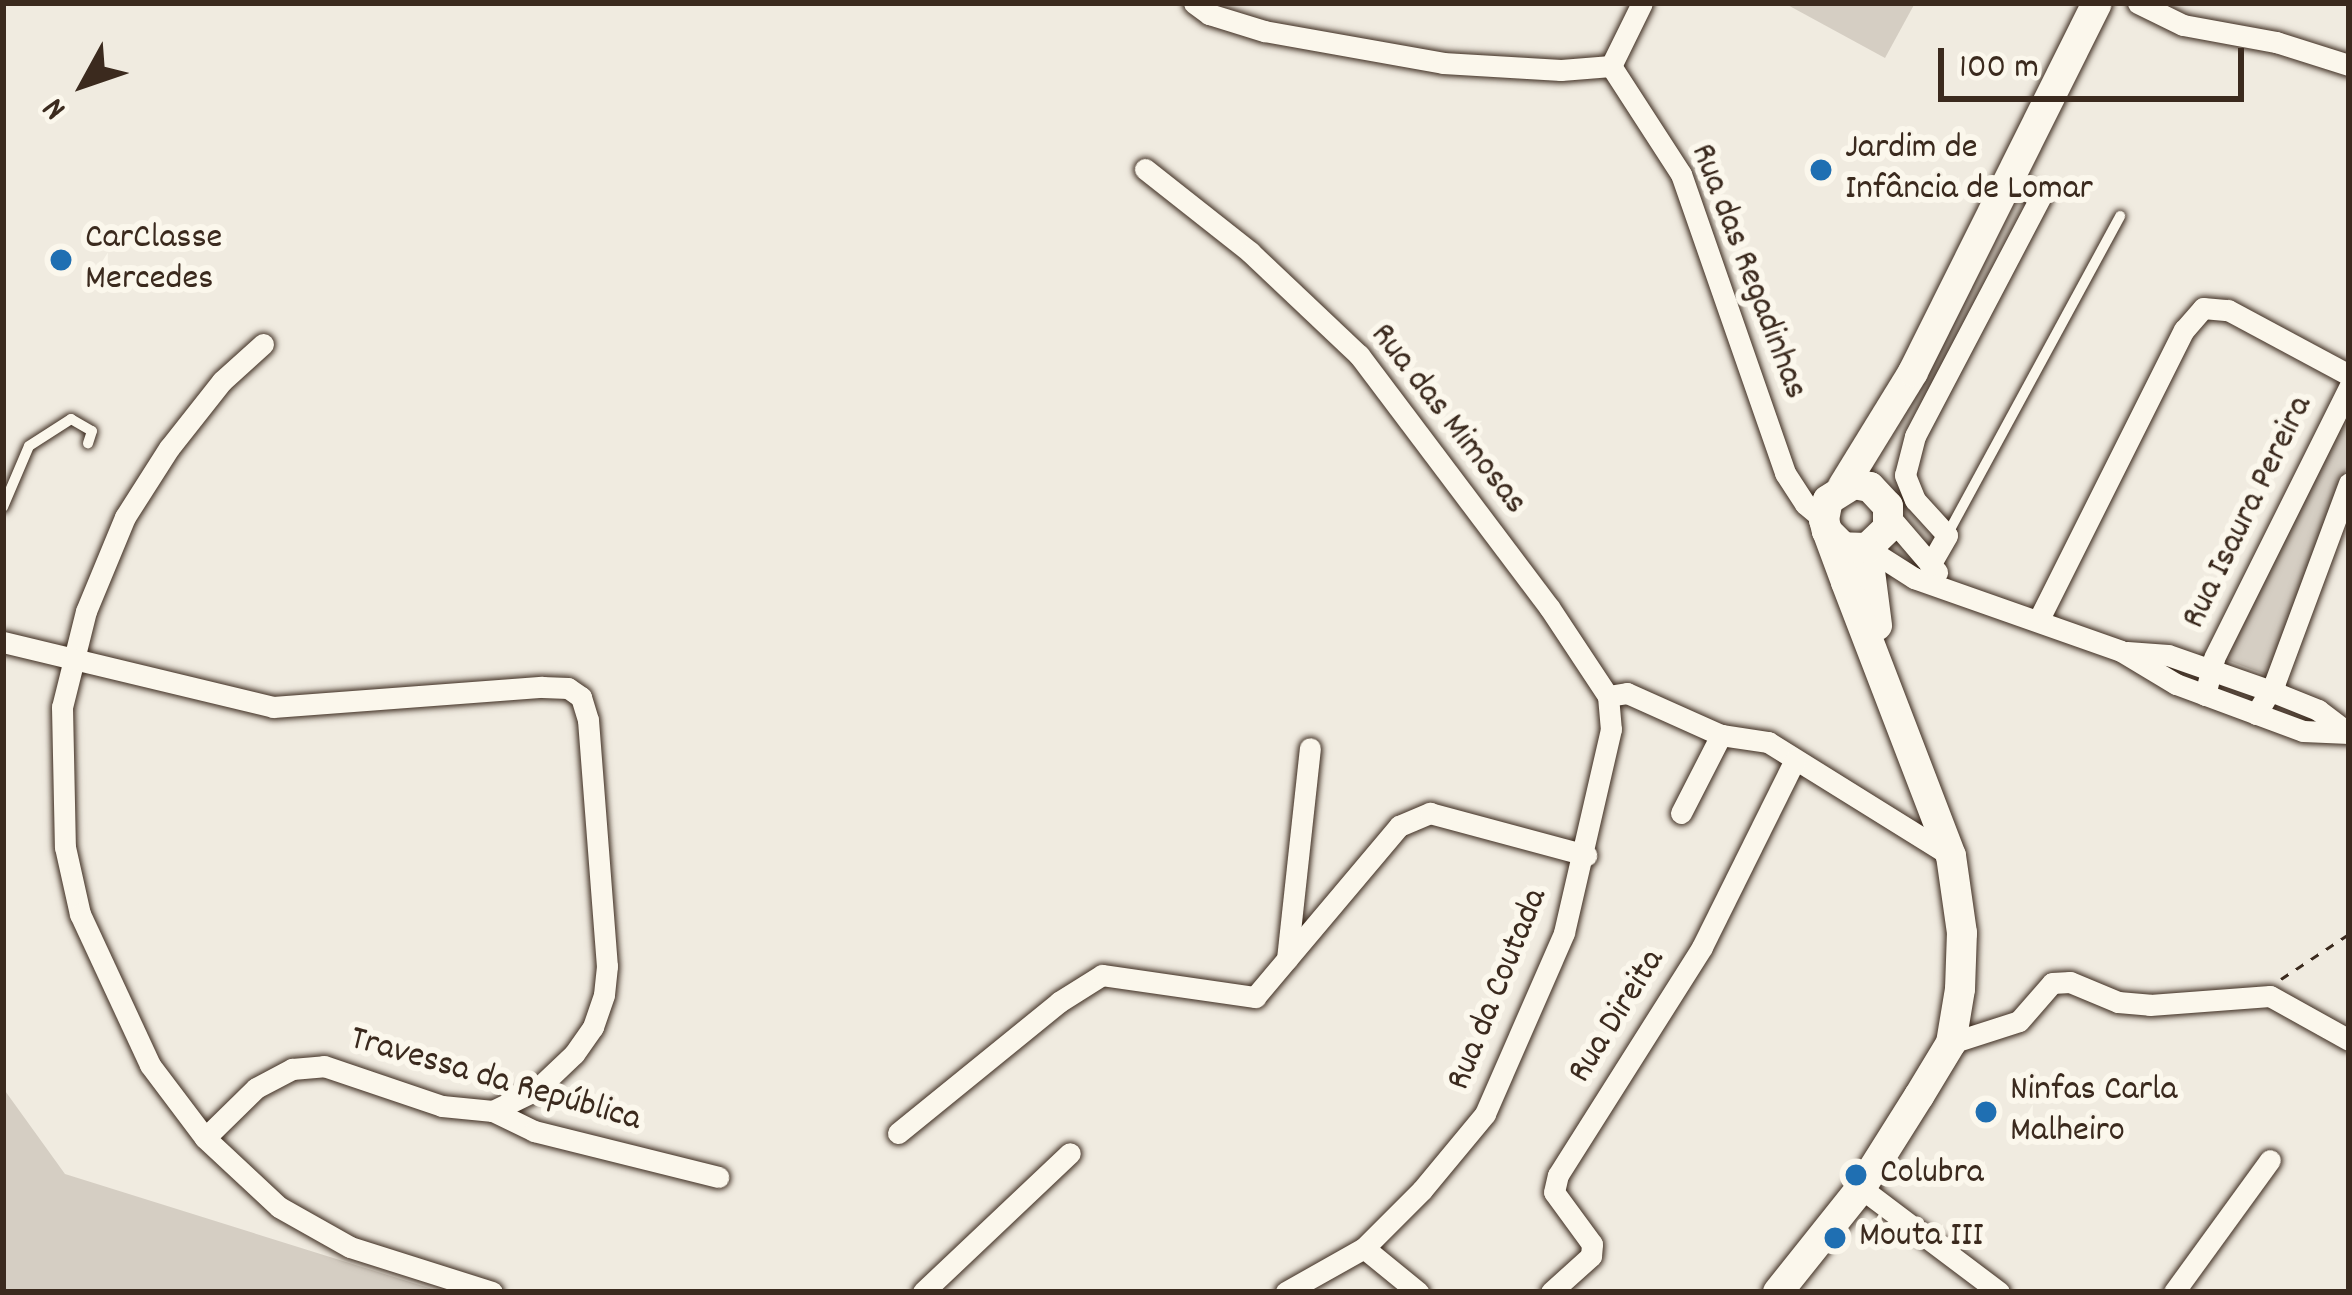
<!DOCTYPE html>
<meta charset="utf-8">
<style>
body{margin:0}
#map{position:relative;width:2352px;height:1295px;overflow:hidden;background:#f0ebe0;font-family:Dekko,sans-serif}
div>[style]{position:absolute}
.green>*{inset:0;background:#d5cec3}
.path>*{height:3px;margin-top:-1.5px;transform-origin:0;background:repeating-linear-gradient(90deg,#3b2a1e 0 9px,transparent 0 18px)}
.roads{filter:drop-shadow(0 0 3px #3b2a1e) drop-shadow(0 0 3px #3b2a1e)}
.lane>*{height:10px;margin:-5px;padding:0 5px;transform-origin:5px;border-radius:5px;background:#fbf7ec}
.street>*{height:21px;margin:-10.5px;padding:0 10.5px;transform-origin:10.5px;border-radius:10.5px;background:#fbf7ec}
.secondary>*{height:30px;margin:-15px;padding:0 15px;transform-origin:15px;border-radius:15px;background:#fbf7ec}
.dots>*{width:33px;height:33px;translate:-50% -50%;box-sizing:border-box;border:6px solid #fbf7ec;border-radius:50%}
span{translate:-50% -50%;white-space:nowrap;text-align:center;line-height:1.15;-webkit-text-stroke:12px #fbf7ec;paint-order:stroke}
.poi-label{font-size:36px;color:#3b2a1e}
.left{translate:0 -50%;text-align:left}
.street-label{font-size:36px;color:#3b2a1e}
.frame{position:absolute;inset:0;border:6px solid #3b2a1e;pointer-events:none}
.north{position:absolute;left:24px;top:24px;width:120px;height:120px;-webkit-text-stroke:9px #fbf7ec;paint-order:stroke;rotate:230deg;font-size:33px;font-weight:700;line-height:48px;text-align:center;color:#3b2a1e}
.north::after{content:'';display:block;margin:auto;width:42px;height:54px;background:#3b2a1e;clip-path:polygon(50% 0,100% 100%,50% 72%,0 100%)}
.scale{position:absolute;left:1938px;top:48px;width:306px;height:54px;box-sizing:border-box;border:6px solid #3b2a1e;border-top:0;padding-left:15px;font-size:36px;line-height:42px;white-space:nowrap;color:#3b2a1e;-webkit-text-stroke:9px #fbf7ec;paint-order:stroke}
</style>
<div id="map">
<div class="green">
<div style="clip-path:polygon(1784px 3px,1915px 3px,1885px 58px)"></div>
<div style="clip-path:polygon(2349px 405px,2349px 461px,2267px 675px,2224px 659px)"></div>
<div style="clip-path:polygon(3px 1088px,65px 1174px,442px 1292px,3px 1292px)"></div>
</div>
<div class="path">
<div style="left:2281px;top:979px;width:82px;rotate:-33.5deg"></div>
</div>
<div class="roads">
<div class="lane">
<div style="left:3px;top:507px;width:66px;rotate:-66.9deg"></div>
<div style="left:29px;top:446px;width:50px;rotate:-32.7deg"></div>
<div style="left:71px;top:419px;width:24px;rotate:30deg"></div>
<div style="left:92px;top:431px;width:13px;rotate:108deg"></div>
<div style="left:1947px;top:535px;width:363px;rotate:-61.5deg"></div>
</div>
<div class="street">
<div style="left:1194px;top:3px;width:19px;rotate:36deg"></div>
<div style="left:1209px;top:14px;width:58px;rotate:17.2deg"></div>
<div style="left:1264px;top:31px;width:182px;rotate:10.1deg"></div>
<div style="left:1443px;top:63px;width:118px;rotate:3.4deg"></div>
<div style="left:1561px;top:70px;width:50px;rotate:-4.6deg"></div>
<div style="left:2138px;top:3px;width:50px;rotate:26.1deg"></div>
<div style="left:2183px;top:25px;width:95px;rotate:10.4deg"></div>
<div style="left:2276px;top:42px;width:77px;rotate:17.5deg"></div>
<div style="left:1611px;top:66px;width:129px;rotate:57.1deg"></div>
<div style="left:1681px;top:174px;width:317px;rotate:70.8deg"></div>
<div style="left:1785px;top:473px;width:37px;rotate:57deg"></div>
<div style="left:1805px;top:504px;width:25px;rotate:40deg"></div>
<div style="left:1611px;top:66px;width:70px;rotate:-63.8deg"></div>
<div style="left:1145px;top:169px;width:134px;rotate:38.3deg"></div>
<div style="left:1250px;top:252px;width:150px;rotate:43.4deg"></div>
<div style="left:1359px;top:355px;width:316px;rotate:53deg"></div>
<div style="left:1549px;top:607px;width:107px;rotate:56.5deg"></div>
<div style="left:1608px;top:696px;width:33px;rotate:85deg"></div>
<div style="left:1611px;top:729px;width:209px;rotate:103deg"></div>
<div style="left:1564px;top:933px;width:197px;rotate:113.6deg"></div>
<div style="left:1485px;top:1114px;width:99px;rotate:129.7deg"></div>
<div style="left:1422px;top:1190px;width:82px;rotate:135deg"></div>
<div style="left:1364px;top:1248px;width:90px;rotate:150.6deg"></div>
<div style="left:263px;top:344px;width:55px;rotate:137.9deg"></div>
<div style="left:222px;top:381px;width:85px;rotate:128.3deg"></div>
<div style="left:169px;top:448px;width:82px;rotate:122.5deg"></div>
<div style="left:125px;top:517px;width:102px;rotate:112.5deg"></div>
<div style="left:86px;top:611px;width:99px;rotate:104deg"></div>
<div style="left:62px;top:707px;width:140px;rotate:88.8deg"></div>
<div style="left:65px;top:847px;width:69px;rotate:77.4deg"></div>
<div style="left:80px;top:914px;width:166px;rotate:65.1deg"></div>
<div style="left:150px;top:1065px;width:91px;rotate:53deg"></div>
<div style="left:205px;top:1138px;width:101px;rotate:43deg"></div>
<div style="left:279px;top:1207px;width:81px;rotate:29.4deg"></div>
<div style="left:350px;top:1247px;width:149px;rotate:17.6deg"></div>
<div style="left:1889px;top:516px;width:74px;rotate:49.4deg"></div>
<div style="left:1867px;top:548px;width:56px;rotate:32.6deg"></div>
<div style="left:1914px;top:578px;width:219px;rotate:19.4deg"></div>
<div style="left:2121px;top:651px;width:64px;rotate:31deg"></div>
<div style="left:2176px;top:684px;width:135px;rotate:20.3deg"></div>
<div style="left:2303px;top:731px;width:46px;rotate:2.5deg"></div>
<div style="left:1930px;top:565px;width:34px;rotate:-60deg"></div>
<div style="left:1947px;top:535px;width:47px;rotate:-132.4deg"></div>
<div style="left:1915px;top:500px;width:27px;rotate:-112deg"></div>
<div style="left:1905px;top:475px;width:40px;rotate:-75.6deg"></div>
<div style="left:1915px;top:436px;width:271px;rotate:-62.3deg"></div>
<div style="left:2041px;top:196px;width:38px;rotate:-157deg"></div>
<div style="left:2038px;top:621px;width:326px;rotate:-63.4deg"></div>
<div style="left:2184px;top:330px;width:29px;rotate:-49deg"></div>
<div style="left:2203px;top:308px;width:25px;rotate:5deg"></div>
<div style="left:2228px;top:310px;width:137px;rotate:28.2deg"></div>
<div style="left:3px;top:642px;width:278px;rotate:13.5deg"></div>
<div style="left:273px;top:707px;width:270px;rotate:-4.3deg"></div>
<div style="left:542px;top:687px;width:26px;rotate:2deg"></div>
<div style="left:568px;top:688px;width:16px;rotate:35deg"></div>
<div style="left:581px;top:697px;width:24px;rotate:73deg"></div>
<div style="left:588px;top:720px;width:247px;rotate:85.6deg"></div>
<div style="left:607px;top:966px;width:29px;rotate:96deg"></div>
<div style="left:604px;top:995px;width:34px;rotate:109deg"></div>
<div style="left:593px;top:1027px;width:33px;rotate:125deg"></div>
<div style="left:574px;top:1054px;width:52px;rotate:136.5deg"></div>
<div style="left:536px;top:1090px;width:48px;rotate:154deg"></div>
<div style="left:2127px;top:652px;width:41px;rotate:4.2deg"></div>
<div style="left:2168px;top:655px;width:109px;rotate:19.3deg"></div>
<div style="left:2271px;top:691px;width:51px;rotate:22deg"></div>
<div style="left:2318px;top:710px;width:38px;rotate:37deg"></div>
<div style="left:2205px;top:695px;width:38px;rotate:-76deg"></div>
<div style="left:2214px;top:658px;width:303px;rotate:-63.5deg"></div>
<div style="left:1608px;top:696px;width:19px;rotate:-9deg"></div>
<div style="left:1627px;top:693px;width:103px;rotate:24.1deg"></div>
<div style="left:1721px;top:735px;width:48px;rotate:8.5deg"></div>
<div style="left:1768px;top:742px;width:216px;rotate:31.9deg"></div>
<div style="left:2256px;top:714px;width:37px;rotate:-59deg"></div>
<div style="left:2275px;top:682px;width:212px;rotate:-69.6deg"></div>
<div style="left:1681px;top:813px;width:88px;rotate:-62.9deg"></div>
<div style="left:1287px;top:959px;width:212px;rotate:-83.8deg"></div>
<div style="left:1951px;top:1043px;width:71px;rotate:-17.9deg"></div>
<div style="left:2019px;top:1021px;width:50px;rotate:-49deg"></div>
<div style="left:2052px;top:983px;width:18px;rotate:-3deg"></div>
<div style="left:2070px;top:982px;width:52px;rotate:22.6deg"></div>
<div style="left:2118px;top:1002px;width:32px;rotate:5deg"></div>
<div style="left:2150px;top:1005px;width:120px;rotate:-4.3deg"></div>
<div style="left:2270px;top:996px;width:90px;rotate:29.1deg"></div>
<div style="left:898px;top:1133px;width:208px;rotate:-39.1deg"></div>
<div style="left:1059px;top:1002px;width:51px;rotate:-32.1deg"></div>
<div style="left:1102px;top:975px;width:155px;rotate:8.2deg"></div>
<div style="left:1255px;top:997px;width:224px;rotate:-49.9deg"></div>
<div style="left:1399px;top:826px;width:34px;rotate:-23deg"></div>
<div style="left:1430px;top:813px;width:162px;rotate:15.1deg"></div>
<div style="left:205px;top:1138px;width:71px;rotate:-44.4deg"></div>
<div style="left:256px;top:1088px;width:41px;rotate:-27.8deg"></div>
<div style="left:292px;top:1069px;width:32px;rotate:-5deg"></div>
<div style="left:324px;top:1066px;width:125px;rotate:18.7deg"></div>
<div style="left:442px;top:1106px;width:51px;rotate:5.6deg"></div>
<div style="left:493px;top:1111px;width:46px;rotate:26deg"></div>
<div style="left:534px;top:1131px;width:190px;rotate:14deg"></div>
<div style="left:1861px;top:1188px;width:173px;rotate:37deg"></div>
<div style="left:1364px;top:1248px;width:70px;rotate:39.2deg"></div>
<div style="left:923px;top:1292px;width:202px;rotate:-43.4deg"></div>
<div style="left:1551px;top:1292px;width:54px;rotate:-42deg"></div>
<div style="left:1591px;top:1256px;width:12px;rotate:-85deg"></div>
<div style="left:1592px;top:1244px;width:64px;rotate:-126.2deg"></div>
<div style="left:1554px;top:1192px;width:17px;rotate:-77deg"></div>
<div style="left:1558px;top:1175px;width:270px;rotate:-57.7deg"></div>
<div style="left:1702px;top:947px;width:209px;rotate:-63.6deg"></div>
<div style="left:2174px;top:1292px;width:163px;rotate:-54deg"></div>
</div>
<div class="secondary">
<div style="left:1843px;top:486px;width:134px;rotate:-58.4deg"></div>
<div style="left:1913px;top:372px;width:412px;rotate:-63.5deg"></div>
<div style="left:1867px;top:548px;width:78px;rotate:82.6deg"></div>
<div style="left:1778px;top:1292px;width:133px;rotate:-51.4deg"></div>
<div style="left:1861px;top:1188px;width:109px;rotate:-57.8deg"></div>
<div style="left:1919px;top:1096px;width:62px;rotate:-58.9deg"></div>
<div style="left:1951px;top:1043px;width:55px;rotate:-80.5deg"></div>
<div style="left:1960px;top:989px;width:56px;rotate:-88deg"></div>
<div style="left:1962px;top:933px;width:78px;rotate:-98.1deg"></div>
<div style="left:1951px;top:856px;width:293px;rotate:-111deg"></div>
<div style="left:1846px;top:582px;width:54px;rotate:-110.4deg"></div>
<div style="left:1827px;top:531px;width:11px;rotate:-105deg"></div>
<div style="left:1824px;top:520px;width:20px;rotate:-79deg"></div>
<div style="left:1828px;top:500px;width:31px;rotate:-32deg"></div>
<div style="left:1854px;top:484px;width:16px;rotate:11deg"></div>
<div style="left:1870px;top:487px;width:26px;rotate:47deg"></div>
<div style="left:1888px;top:506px;width:22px;rotate:90deg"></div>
<div style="left:1888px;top:528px;width:29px;rotate:136deg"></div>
<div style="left:1867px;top:548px;width:24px;rotate:-178deg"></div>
<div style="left:1843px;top:547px;width:23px;rotate:-135deg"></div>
</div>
</div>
<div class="dots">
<div style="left:1821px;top:170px;background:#1f6fb2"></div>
<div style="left:61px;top:260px;background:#1f6fb2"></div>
<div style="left:1986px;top:1112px;background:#1f6fb2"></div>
<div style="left:1856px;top:1175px;background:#1f6fb2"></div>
<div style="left:1835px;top:1238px;background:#1f6fb2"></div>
</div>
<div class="poi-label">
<span class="left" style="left:1845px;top:170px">Jardim de<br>Infância de Lomar</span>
<span class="left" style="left:85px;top:260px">CarClasse<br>Mercedes</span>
<span class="left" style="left:2010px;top:1112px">Ninfas Carla<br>Malheiro</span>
<span class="left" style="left:1880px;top:1175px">Colubra</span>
<span class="left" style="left:1859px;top:1238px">Mouta III</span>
</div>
<div class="street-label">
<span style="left:1747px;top:272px;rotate:69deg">Rua das Regadinhas</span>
<span style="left:1447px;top:420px;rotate:52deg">Rua das Mimosas</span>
<span style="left:2249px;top:513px;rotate:-64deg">Rua Isaura Pereira</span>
<span style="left:1499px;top:990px;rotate:-68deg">Rua da Coutada</span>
<span style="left:1618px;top:1017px;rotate:-58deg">Rua Direita</span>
<span style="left:495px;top:1081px;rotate:16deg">Travessa da República</span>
</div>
<div class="frame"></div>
<div class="north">N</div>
<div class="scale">100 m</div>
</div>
